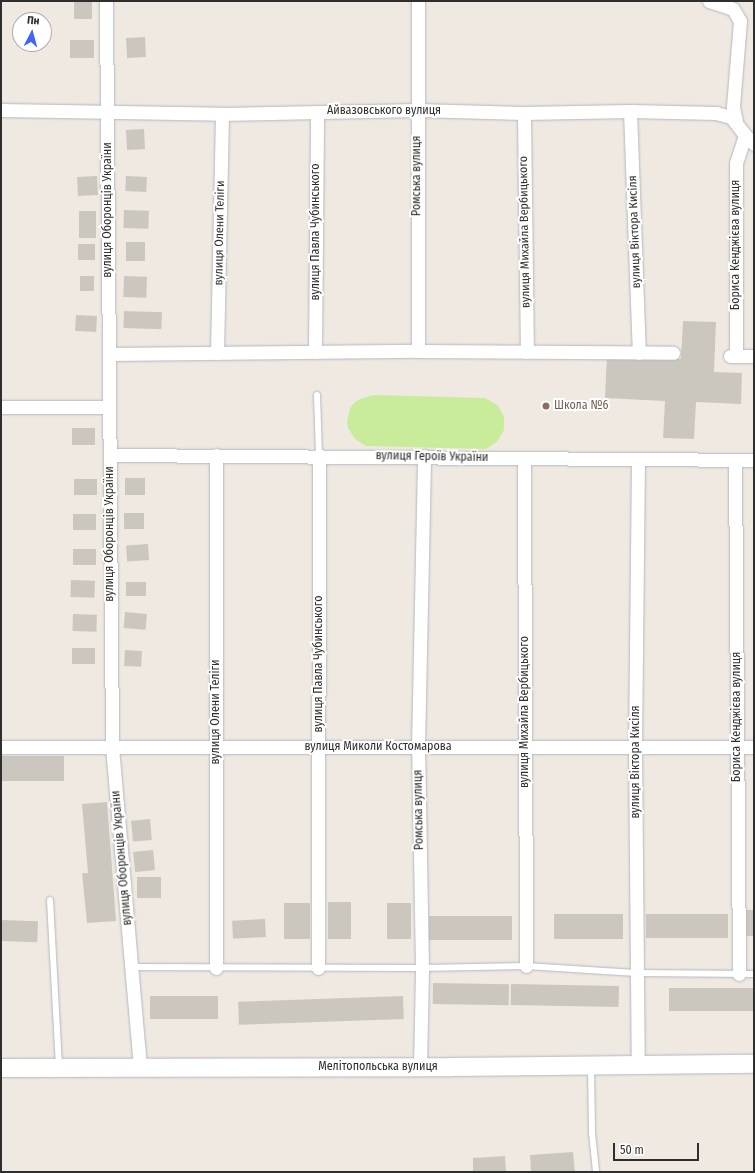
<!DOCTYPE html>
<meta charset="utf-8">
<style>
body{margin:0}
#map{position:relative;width:755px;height:1173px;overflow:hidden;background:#efe9e1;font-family:"Fira Sans Condensed",sans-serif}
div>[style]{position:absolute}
.pitch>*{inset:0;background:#c9ec9a}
.building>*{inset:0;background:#cbc7bf;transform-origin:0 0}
.roads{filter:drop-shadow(0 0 1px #b4b7c1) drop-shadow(0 0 1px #b4b7c1)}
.service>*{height:6px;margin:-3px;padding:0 3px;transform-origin:3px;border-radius:3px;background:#fff}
.minor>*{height:13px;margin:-6.5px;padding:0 6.5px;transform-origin:6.5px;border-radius:6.5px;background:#fff}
.secondary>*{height:18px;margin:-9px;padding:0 9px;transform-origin:9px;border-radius:9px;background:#fff}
.dots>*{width:11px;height:11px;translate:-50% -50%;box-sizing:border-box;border:2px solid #fff;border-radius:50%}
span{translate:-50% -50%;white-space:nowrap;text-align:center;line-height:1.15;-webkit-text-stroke:4px #fff;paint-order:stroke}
.street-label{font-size:12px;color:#2e2e2e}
.education-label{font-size:12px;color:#785e54}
.left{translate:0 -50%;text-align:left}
.frame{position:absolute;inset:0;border:2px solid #2e2e2e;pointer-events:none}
.north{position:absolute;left:12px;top:12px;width:40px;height:40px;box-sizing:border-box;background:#fff;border:1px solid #ababab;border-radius:50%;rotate:6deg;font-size:11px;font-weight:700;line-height:16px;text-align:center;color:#2e2e2e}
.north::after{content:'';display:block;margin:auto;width:14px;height:18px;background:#4264fb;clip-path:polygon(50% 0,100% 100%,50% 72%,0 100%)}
.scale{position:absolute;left:613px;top:1143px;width:86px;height:18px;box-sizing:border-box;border:2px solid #2e2e2e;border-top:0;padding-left:5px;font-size:12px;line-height:14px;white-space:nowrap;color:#2e2e2e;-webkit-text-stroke:3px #fff;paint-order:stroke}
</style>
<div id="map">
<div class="pitch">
<div style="clip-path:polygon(373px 395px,485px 398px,497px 405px,501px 411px,504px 417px,504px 430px,497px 442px,486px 449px,366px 446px,355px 439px,348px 428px,347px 421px,350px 408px,354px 403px,360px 399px)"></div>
</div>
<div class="building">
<div style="left:74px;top:1px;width:18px;height:18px"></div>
<div style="left:145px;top:37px;width:20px;height:19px;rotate:87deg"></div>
<div style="left:70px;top:40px;width:24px;height:18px"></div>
<div style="left:144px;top:129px;width:20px;height:18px;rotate:87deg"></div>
<div style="left:97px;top:176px;width:19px;height:20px;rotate:87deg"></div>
<div style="left:126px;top:176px;width:21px;height:15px;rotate:3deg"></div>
<div style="left:124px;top:210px;width:25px;height:18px;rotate:2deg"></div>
<div style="left:79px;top:211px;width:17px;height:27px"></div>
<div style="left:126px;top:242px;width:19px;height:19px"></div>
<div style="left:78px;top:244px;width:17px;height:16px"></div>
<div style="left:80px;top:276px;width:14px;height:15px"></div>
<div style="left:124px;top:276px;width:23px;height:21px;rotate:2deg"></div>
<div style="left:124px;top:311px;width:38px;height:17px;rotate:2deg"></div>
<div style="left:76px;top:315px;width:21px;height:16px;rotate:3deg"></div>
<div style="clip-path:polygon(683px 321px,716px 322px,714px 372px,742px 373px,741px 404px,696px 402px,694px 439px,663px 438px,665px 401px,605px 398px,607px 355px,681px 359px)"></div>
<div style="left:95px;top:428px;width:17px;height:23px;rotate:90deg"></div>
<div style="left:125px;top:478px;width:20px;height:17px"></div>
<div style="left:74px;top:479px;width:23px;height:16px"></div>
<div style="left:124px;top:513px;width:20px;height:16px"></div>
<div style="left:73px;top:514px;width:23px;height:16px"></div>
<div style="left:148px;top:544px;width:16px;height:22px;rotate:86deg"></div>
<div style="left:73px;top:549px;width:23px;height:16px"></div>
<div style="left:71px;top:580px;width:24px;height:17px;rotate:2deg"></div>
<div style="left:126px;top:582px;width:20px;height:14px"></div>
<div style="left:125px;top:612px;width:22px;height:16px;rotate:5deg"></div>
<div style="left:73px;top:614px;width:24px;height:17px;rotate:2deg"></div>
<div style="left:72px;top:648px;width:23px;height:16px"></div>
<div style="left:125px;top:650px;width:17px;height:16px;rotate:3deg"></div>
<div style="left:1px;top:756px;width:63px;height:25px"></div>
<div style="clip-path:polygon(107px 802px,116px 921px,87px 923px,82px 873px,88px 873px,82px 804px)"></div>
<div style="left:150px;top:819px;width:21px;height:19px;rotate:85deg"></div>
<div style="left:153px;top:850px;width:20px;height:20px;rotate:84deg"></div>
<div style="left:137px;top:877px;width:24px;height:21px"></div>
<div style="left:328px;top:902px;width:23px;height:37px"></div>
<div style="left:284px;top:903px;width:26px;height:36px"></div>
<div style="left:387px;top:903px;width:24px;height:36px"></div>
<div style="left:746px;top:910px;width:8px;height:26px"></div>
<div style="left:554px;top:914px;width:69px;height:25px"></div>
<div style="left:728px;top:914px;width:24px;height:82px;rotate:90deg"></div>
<div style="left:429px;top:916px;width:83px;height:24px"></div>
<div style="left:265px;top:919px;width:18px;height:33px;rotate:87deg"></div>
<div style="left:1px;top:920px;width:37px;height:21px;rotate:2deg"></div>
<div style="left:433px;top:983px;width:76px;height:21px;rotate:1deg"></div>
<div style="left:511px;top:984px;width:108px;height:21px;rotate:1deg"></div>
<div style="left:754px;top:988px;width:23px;height:85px;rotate:90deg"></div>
<div style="left:150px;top:996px;width:68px;height:23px"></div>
<div style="left:403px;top:996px;width:23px;height:165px;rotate:88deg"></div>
<div style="clip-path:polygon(573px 1152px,575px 1172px,531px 1172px,530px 1155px)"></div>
<div style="clip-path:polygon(505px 1156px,506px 1172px,473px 1172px,473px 1158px)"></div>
</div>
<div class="roads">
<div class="service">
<div style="left:317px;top:395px;width:60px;rotate:88.1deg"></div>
<div style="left:50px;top:900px;width:165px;rotate:86.9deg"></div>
<div style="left:132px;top:967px;width:290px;rotate:0.2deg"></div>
<div style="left:422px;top:968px;width:104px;rotate:-1.1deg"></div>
<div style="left:526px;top:966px;width:110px;rotate:3.6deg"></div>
<div style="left:636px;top:973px;width:118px;rotate:0.5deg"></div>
<div style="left:591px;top:1068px;width:65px;rotate:89.1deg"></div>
<div style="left:592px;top:1133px;width:39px;rotate:84deg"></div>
</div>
<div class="minor">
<div style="left:106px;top:1px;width:746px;rotate:89.54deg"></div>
<div style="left:112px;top:747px;width:320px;rotate:85deg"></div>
<div style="left:418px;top:1px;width:350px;rotate:90deg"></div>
<div style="left:709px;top:1px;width:25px;rotate:18deg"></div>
<div style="left:733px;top:9px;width:14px;rotate:60deg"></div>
<div style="left:740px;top:21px;width:86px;rotate:94.7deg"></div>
<div style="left:733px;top:107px;width:14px;rotate:78deg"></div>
<div style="left:1px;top:110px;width:221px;rotate:1deg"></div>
<div style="left:222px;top:114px;width:195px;rotate:-1.2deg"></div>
<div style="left:417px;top:110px;width:107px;rotate:1.6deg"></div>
<div style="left:524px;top:113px;width:106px;rotate:-1.1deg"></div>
<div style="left:630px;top:111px;width:86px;rotate:1.3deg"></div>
<div style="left:716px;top:113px;width:16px;rotate:15deg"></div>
<div style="left:731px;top:117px;width:23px;rotate:52deg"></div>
<div style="left:745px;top:135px;width:13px;rotate:45deg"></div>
<div style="left:630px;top:111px;width:242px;rotate:87.9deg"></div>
<div style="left:524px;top:113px;width:239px;rotate:89.3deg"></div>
<div style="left:315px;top:352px;width:240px;rotate:-89.5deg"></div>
<div style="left:217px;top:353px;width:239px;rotate:-88.8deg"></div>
<div style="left:109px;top:354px;width:309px;rotate:-0.6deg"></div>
<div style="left:418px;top:351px;width:255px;rotate:0.4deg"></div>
<div style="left:730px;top:356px;width:24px"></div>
<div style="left:736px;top:356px;width:193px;rotate:-90deg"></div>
<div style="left:736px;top:163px;width:29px;rotate:-72deg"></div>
<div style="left:1px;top:407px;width:108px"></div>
<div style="left:110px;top:455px;width:644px;rotate:0.44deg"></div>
<div style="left:524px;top:458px;width:508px;rotate:89.77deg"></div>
<div style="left:638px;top:459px;width:288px;rotate:90.6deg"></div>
<div style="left:635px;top:747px;width:318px;rotate:89.5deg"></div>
<div style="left:735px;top:460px;width:514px;rotate:89.55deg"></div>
<div style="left:1px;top:747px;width:753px"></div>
<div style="left:216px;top:968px;width:513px;rotate:-90deg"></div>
<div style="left:318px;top:968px;width:513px;rotate:-89.89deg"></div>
<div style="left:420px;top:1067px;width:99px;rotate:-88.8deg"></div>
<div style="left:422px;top:968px;width:221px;rotate:-91deg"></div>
<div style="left:418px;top:747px;width:291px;rotate:-88.8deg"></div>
</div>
<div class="secondary">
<div style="left:1px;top:1068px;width:449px;rotate:-0.1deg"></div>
<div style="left:450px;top:1067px;width:304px;rotate:-0.6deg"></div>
</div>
</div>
<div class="dots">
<div style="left:546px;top:406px;background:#8d6e63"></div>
</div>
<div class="street-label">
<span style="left:384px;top:111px">Айвазовського вулиця</span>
<span style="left:417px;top:176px;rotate:-90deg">Ромська вулиця</span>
<span style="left:108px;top:210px;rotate:-90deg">вулиця Оборонців України</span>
<span style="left:316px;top:232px;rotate:-90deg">вулиця Павла Чубинського</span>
<span style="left:525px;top:232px;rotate:-91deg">вулиця Михайла Вербицького</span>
<span style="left:635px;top:232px;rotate:-92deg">вулиця Віктора Кисіля</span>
<span style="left:220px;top:233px;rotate:-89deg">вулиця Олени Теліги</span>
<span style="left:736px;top:245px;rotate:-90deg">Бориса Кенджієва вулиця</span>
<span style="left:432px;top:457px;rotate:1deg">вулиця Героїв України</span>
<span style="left:110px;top:534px;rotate:-90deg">вулиця Оборонців України</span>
<span style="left:319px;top:664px;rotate:-90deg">вулиця Павла Чубинського</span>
<span style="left:216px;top:712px;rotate:-90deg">вулиця Олени Теліги</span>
<span style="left:525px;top:712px;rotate:-90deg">вулиця Михайла Вербицького</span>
<span style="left:737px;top:717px;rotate:-90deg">Бориса Кенджієва вулиця</span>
<span style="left:378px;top:747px">вулиця Миколи Костомарова</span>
<span style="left:636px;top:762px;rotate:-90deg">вулиця Віктора Кисіля</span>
<span style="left:419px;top:810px;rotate:-91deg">Ромська вулиця</span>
<span style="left:122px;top:858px;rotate:-95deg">вулиця Оборонців України</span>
<span style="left:378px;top:1067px">Мелітопольська вулиця</span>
</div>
<div class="education-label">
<span class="left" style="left:554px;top:406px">Школа №6</span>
</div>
<div class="frame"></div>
<div class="north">Пн</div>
<div class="scale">50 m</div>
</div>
